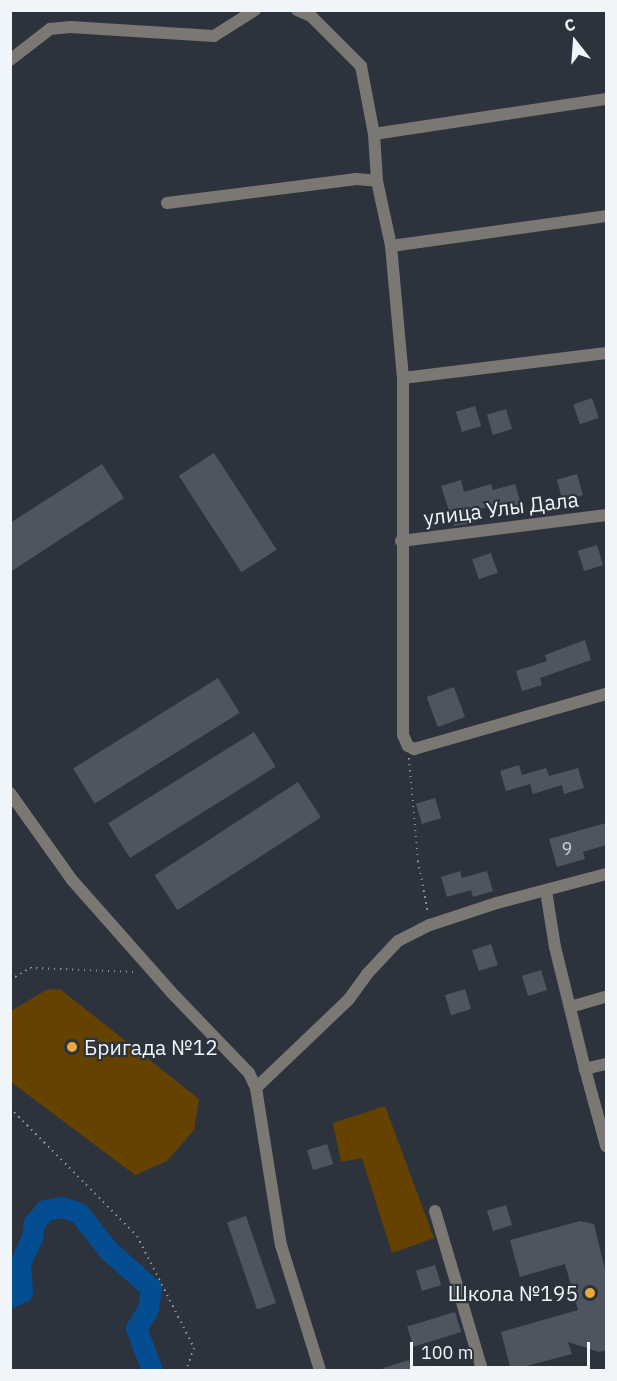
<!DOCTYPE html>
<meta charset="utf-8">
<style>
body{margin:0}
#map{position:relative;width:617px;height:1381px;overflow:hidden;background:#2c333c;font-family:"IBM Plex Sans",sans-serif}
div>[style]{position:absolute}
.green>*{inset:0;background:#664200}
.river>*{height:21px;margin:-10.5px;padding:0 10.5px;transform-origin:10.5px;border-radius:10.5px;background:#044d90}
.building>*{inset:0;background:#4e555f;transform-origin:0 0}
.path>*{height:2px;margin-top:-1px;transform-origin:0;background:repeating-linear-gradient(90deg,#8b9198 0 1.5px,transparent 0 6px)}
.street>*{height:12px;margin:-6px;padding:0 6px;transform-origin:6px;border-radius:6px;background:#7b7873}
.dots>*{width:16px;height:16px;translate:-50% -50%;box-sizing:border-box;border:3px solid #2c333c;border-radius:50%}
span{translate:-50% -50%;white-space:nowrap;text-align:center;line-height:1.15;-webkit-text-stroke:4.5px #2c333c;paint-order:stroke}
.number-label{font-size:18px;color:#c8cdd3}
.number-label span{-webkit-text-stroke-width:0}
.street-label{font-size:21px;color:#f0f5fa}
.poi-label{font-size:21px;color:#f0f5fa}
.left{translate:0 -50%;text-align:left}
.right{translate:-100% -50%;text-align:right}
.frame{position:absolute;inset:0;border:12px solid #f0f5fa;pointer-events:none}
.north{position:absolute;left:545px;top:12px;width:60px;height:60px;-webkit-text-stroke:4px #2c333c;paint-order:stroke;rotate:343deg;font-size:16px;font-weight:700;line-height:24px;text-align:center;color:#f0f5fa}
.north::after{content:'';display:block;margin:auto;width:21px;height:27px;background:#f0f5fa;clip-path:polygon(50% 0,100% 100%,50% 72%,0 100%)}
.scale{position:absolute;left:410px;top:1342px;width:180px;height:27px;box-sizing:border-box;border:3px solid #f0f5fa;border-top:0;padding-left:8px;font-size:18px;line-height:21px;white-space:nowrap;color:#f0f5fa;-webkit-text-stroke:4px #2c333c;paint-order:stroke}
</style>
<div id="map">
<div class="green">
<div style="clip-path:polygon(60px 989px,199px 1099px,194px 1130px,167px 1161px,135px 1175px,11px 1082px,11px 1011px,46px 990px)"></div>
<div style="clip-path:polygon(385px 1106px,434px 1238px,392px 1253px,362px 1158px,341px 1162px,333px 1123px)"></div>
</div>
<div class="river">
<div style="left:10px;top:1297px;width:13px;rotate:-23deg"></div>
<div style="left:22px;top:1292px;width:29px;rotate:-94deg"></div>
<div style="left:20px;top:1263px;width:29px;rotate:-65deg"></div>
<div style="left:32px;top:1237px;width:14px;rotate:-82deg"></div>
<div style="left:34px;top:1223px;width:17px;rotate:-50deg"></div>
<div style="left:45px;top:1210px;width:17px;rotate:-10deg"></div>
<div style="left:62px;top:1207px;width:18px;rotate:19deg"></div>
<div style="left:79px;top:1213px;width:48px;rotate:51.7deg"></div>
<div style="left:109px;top:1251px;width:56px;rotate:41.4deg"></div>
<div style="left:151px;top:1288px;width:21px;rotate:98deg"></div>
<div style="left:148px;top:1309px;width:22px;rotate:122deg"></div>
<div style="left:136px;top:1328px;width:45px;rotate:69.1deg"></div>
</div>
<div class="building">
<div style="left:592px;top:398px;width:21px;height:20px;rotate:71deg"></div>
<div style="left:475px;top:406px;width:21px;height:20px;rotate:73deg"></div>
<div style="left:506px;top:409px;width:21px;height:20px;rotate:73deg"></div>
<div style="left:214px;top:453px;width:115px;height:42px;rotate:57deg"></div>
<div style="clip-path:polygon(102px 464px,124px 498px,10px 572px,10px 523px)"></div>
<div style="left:577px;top:474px;width:22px;height:21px;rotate:74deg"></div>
<div style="clip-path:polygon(461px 480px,464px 492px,491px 484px,493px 490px,515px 484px,521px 504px,502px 510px,500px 503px,471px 512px,474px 523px,454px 526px,441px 486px)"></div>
<div style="left:597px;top:545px;width:21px;height:20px;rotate:73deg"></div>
<div style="left:491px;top:553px;width:21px;height:20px;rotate:71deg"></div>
<div style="clip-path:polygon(585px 640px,591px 660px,540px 678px,542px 685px,522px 691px,516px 671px,547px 661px,545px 655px)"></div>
<div style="left:218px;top:678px;width:41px;height:171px;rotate:58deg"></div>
<div style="left:454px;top:687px;width:32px;height:29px;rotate:70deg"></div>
<div style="left:254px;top:732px;width:41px;height:172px;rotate:58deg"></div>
<div style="clip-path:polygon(519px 765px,522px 775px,546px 768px,549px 776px,578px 768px,584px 788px,564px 794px,562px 785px,533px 794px,530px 784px,506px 791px,500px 771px)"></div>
<div style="left:298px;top:782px;width:42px;height:171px;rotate:57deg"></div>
<div style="left:435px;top:798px;width:21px;height:20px;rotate:73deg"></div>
<div style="clip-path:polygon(606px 823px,606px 845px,583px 852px,585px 859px,557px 867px,549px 839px)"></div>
<div style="clip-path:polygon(460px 871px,462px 878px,487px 871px,493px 891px,473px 897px,471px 890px,447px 897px,441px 877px)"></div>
<div style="left:491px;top:944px;width:22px;height:20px;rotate:72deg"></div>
<div style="left:541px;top:970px;width:21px;height:20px;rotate:73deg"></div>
<div style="left:465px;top:989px;width:21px;height:21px;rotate:73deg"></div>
<div style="left:327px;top:1144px;width:21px;height:21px;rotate:73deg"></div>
<div style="left:506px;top:1205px;width:21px;height:20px;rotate:73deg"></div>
<div style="left:246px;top:1216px;width:92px;height:20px;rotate:71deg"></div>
<div style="clip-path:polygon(580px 1221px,594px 1224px,606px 1274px,606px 1350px,599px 1352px,568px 1342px,572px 1354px,511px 1370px,501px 1332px,578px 1310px,565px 1264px,520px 1277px,510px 1240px)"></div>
<div style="left:435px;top:1265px;width:21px;height:20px;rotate:73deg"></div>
<div style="left:455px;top:1312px;width:21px;height:50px;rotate:73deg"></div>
<div style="clip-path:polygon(409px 1360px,412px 1371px,384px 1371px,383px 1368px)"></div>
</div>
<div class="path">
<div style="left:409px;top:758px;width:103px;rotate:85deg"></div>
<div style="left:418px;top:861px;width:53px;rotate:79.1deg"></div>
<div style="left:10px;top:980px;width:23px;rotate:-31deg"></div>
<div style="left:30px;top:968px;width:106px;rotate:2.2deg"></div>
<div style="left:10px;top:1108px;width:180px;rotate:45.2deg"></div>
<div style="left:137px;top:1236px;width:126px;rotate:63deg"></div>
<div style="left:194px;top:1348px;width:23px;rotate:110deg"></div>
</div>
<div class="street">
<div style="left:297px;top:10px;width:15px;rotate:23deg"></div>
<div style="left:311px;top:16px;width:71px;rotate:45deg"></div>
<div style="left:361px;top:66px;width:69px;rotate:79.2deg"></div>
<div style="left:374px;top:134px;width:47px;rotate:86.3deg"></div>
<div style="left:377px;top:181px;width:66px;rotate:77.8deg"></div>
<div style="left:391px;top:246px;width:133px;rotate:84.8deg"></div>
<div style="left:403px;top:378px;width:357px;rotate:90deg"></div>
<div style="left:403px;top:735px;width:12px;rotate:66deg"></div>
<div style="left:408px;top:746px;width:7px;rotate:27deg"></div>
<div style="left:414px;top:749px;width:200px;rotate:-16deg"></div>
<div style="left:10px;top:60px;width:51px;rotate:-37.8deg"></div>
<div style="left:50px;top:29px;width:20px;rotate:-6deg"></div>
<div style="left:70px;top:27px;width:144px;rotate:3.6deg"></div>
<div style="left:214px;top:36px;width:49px;rotate:-32.4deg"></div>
<div style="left:374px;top:134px;width:235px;rotate:-8.6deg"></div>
<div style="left:167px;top:203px;width:191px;rotate:-7.2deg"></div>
<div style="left:356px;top:179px;width:21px;rotate:5deg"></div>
<div style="left:391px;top:246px;width:217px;rotate:-7.9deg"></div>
<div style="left:403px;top:378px;width:205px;rotate:-7deg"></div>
<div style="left:401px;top:541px;width:207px;rotate:-7.2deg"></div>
<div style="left:10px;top:793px;width:107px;rotate:54.5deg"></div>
<div style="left:72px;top:880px;width:149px;rotate:48.5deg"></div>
<div style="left:171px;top:992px;width:112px;rotate:46.1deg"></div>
<div style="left:249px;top:1073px;width:17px;rotate:65deg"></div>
<div style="left:256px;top:1088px;width:159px;rotate:81deg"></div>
<div style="left:281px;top:1245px;width:131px;rotate:72.7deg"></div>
<div style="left:546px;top:891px;width:57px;rotate:80.9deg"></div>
<div style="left:555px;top:947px;width:126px;rotate:76.2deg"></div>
<div style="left:570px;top:1007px;width:37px;rotate:-16deg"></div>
<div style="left:606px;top:1064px;width:22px;rotate:167deg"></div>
<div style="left:585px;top:1069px;width:80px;rotate:74.7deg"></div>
<div style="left:256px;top:1088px;width:129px;rotate:-43.7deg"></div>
<div style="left:349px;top:999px;width:31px;rotate:-54deg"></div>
<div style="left:367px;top:974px;width:45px;rotate:-46.8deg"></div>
<div style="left:398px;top:941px;width:36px;rotate:-27deg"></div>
<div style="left:430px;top:925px;width:71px;rotate:-18.2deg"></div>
<div style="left:497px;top:903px;width:113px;rotate:-14.9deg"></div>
<div style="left:435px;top:1211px;width:166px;rotate:73.5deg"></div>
</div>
<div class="dots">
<div style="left:72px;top:1047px;background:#eda83c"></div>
<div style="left:590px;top:1293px;background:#eda83c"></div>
</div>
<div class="number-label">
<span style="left:567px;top:849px">9</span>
</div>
<div class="street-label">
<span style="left:501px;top:508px;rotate:-7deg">улица Улы Дала</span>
</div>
<div class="poi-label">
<span class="left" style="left:84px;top:1047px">Бригада №12</span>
<span class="right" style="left:578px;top:1293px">Школа №195</span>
</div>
<div class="frame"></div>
<div class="north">С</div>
<div class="scale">100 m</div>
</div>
